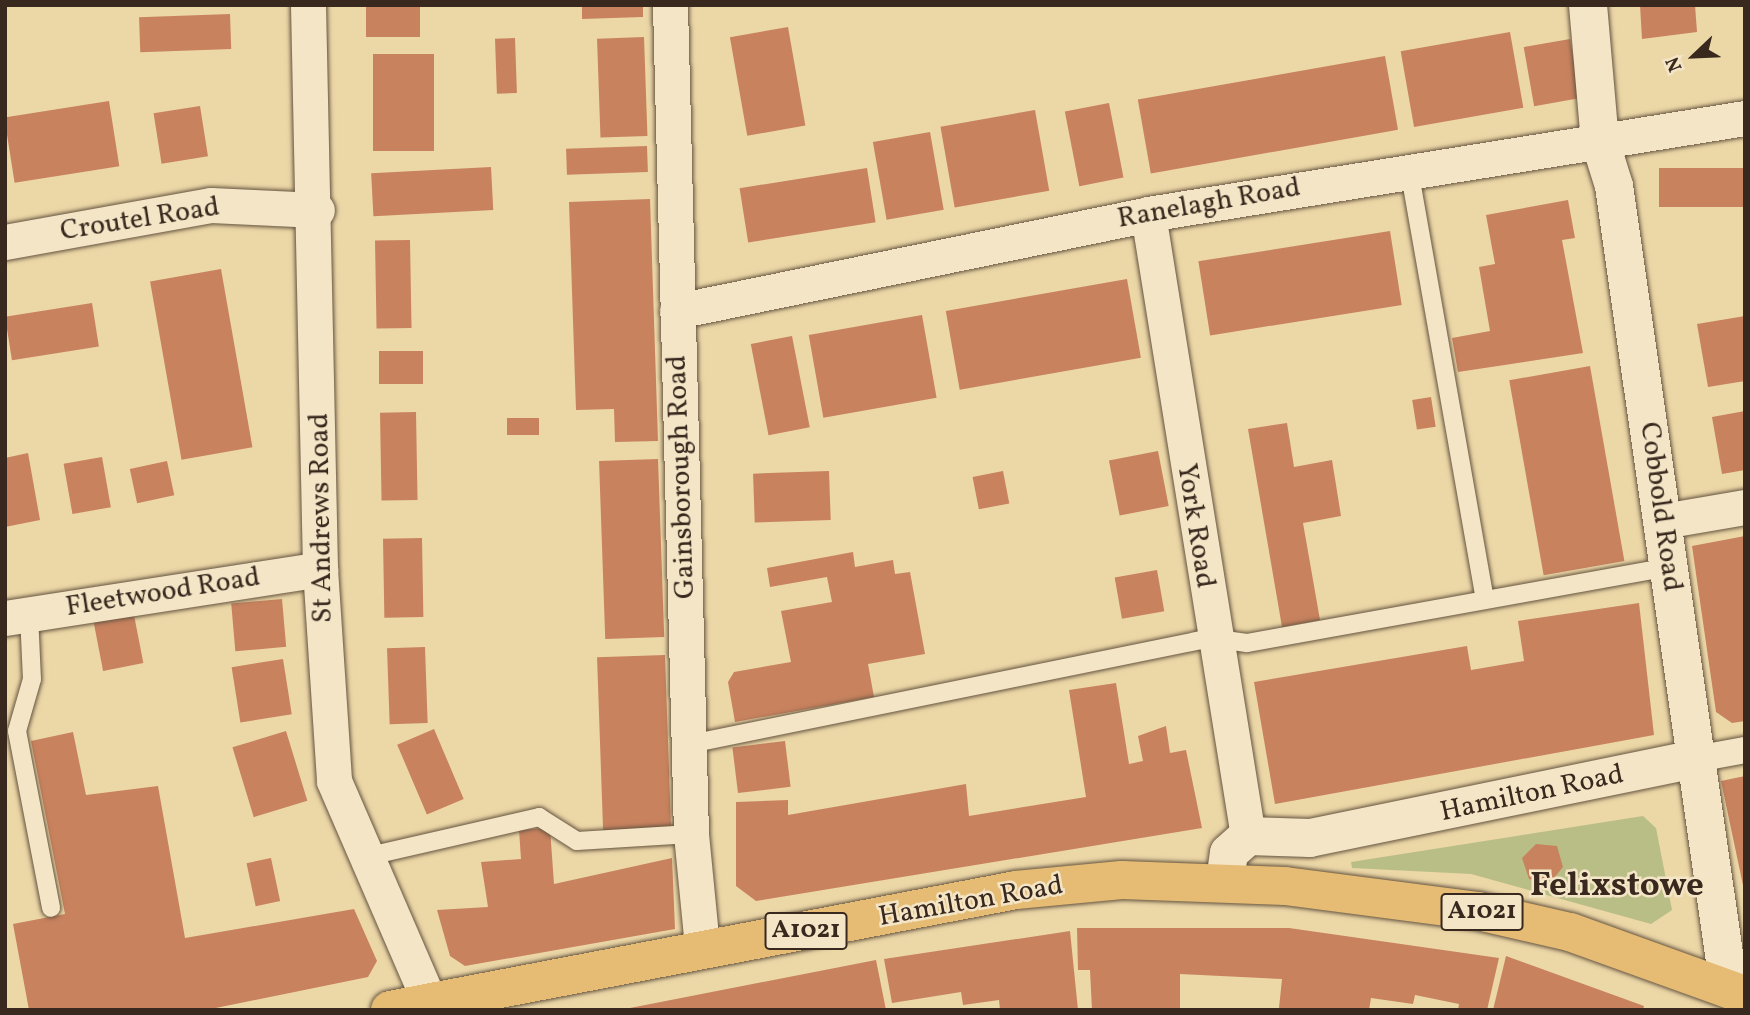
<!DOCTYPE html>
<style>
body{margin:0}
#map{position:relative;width:1750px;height:1015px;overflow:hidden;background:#ecd7a7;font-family:Vollkorn,serif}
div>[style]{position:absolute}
.green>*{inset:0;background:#b9be87}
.building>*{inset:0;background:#c8825e;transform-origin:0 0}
.roads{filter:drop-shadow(0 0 2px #655440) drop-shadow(0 0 2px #655440)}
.service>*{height:18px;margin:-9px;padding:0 9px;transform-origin:9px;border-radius:9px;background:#f3e5c6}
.pedestrian>*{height:26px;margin:-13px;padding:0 13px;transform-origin:13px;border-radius:13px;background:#f3e5c6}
.minor>*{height:35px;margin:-17.5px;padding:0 17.5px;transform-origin:17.5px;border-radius:17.5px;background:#f3e5c6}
.tertiary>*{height:38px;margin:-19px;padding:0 19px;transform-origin:19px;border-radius:19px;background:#f3e5c6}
.secondary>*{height:38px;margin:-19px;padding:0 19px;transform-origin:19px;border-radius:19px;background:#f3e5c6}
.primary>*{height:38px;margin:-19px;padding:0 19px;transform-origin:19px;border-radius:19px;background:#e6bc74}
span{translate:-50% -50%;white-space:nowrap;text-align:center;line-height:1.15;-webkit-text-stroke:5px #f3e5c6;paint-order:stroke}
.shield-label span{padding:2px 5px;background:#f3e5c6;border:2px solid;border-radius:5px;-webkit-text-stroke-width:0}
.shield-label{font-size:26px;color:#38281e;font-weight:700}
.street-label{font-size:28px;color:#38281e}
.district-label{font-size:35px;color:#38281e;font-weight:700}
.frame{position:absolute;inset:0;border:7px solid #38281e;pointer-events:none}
.north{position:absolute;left:1659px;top:21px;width:70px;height:70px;-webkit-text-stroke:5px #f3e5c6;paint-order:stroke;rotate:247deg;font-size:19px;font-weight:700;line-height:28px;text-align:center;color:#38281e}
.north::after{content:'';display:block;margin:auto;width:24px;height:32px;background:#38281e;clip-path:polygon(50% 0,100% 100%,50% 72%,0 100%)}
</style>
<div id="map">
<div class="green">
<div style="clip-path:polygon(1643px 816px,1656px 828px,1672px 910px,1651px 924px,1471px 874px,1352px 868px,1351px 862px)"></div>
</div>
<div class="building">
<div style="left:366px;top:5px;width:54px;height:32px"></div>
<div style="clip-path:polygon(582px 5px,643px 5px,643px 17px,582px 19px)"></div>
<div style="clip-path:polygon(1640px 5px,1695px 5px,1697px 32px,1642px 39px)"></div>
<div style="left:230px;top:14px;width:35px;height:91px;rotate:88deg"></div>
<div style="left:788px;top:27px;width:100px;height:59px;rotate:80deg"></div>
<div style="left:1510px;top:32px;width:77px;height:111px;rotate:80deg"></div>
<div style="left:644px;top:37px;width:99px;height:47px;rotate:88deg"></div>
<div style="left:515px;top:38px;width:55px;height:20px;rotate:88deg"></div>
<div style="left:1570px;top:39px;width:60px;height:47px;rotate:80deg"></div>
<div style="left:373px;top:54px;width:61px;height:97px"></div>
<div style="left:1385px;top:56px;width:75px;height:251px;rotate:80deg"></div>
<div style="left:109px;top:101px;width:66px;height:106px;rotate:81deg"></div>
<div style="left:1109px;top:103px;width:76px;height:45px;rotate:79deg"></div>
<div style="left:200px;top:106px;width:51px;height:47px;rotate:81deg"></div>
<div style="left:1035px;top:110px;width:82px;height:96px;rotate:80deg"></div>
<div style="left:930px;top:132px;width:79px;height:58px;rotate:80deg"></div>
<div style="left:647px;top:146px;width:26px;height:81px;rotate:88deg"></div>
<div style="left:491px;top:167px;width:43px;height:120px;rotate:87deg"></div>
<div style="left:867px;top:168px;width:55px;height:129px;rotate:81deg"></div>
<div style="left:1745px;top:168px;width:39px;height:86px;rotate:90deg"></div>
<div style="clip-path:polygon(650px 199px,658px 441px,615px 442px,614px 409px,576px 410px,569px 202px)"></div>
<div style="clip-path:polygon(1568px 200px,1575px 238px,1562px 240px,1583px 353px,1458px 372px,1452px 338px,1490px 331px,1479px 267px,1495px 264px,1486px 215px)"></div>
<div style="left:1390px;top:231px;width:75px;height:194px;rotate:81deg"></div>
<div style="left:410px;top:240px;width:88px;height:35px;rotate:89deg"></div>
<div style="left:221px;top:269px;width:181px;height:72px;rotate:80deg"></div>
<div style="left:1127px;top:279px;width:80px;height:184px;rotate:80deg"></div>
<div style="left:92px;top:303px;width:44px;height:88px;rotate:81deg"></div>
<div style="left:922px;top:315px;width:84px;height:115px;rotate:80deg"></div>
<div style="clip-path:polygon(1745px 316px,1745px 381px,1708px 387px,1697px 324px)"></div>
<div style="left:792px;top:336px;width:93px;height:42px;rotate:79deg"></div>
<div style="left:423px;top:351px;width:33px;height:44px;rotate:90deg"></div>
<div style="left:1590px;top:366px;width:198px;height:82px;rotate:80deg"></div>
<div style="left:1431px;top:397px;width:30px;height:19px;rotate:81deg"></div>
<div style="clip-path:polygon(1745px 411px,1745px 470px,1722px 474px,1712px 417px)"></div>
<div style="left:416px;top:412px;width:88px;height:36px;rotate:89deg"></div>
<div style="left:507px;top:418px;width:32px;height:17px"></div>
<div style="clip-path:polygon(1287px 423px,1294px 467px,1332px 460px,1341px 516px,1303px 523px,1320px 620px,1282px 627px,1248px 429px)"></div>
<div style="left:1158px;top:451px;width:56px;height:50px;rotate:79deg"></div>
<div style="clip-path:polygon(28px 453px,40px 520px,5px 527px,5px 458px)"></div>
<div style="left:102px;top:457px;width:51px;height:39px;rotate:80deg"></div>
<div style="left:658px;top:459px;width:178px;height:59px;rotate:88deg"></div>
<div style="left:167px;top:461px;width:35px;height:38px;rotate:78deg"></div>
<div style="left:829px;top:471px;width:49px;height:76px;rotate:88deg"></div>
<div style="left:1003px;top:471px;width:33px;height:31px;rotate:79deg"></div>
<div style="clip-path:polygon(1745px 536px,1745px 721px,1732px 723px,1716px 712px,1692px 546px)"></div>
<div style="left:422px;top:538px;width:79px;height:39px;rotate:89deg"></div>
<div style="clip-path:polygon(853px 552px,855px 567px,893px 560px,895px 574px,910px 572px,925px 654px,868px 664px,874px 697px,735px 722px,728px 682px,734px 672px,791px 662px,781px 611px,832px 602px,827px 577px,770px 587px,767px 568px)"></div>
<div style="left:1157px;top:570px;width:42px;height:43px;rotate:80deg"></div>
<div style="left:282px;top:599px;width:48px;height:51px;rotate:85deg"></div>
<div style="clip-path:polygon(1639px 603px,1654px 735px,1275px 804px,1254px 682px,1467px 646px,1471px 670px,1524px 661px,1518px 621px)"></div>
<div style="left:134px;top:615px;width:49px;height:41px;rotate:79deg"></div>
<div style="left:425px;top:647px;width:76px;height:38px;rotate:88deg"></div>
<div style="left:665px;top:655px;width:174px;height:68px;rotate:88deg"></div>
<div style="left:283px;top:659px;width:56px;height:52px;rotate:81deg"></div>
<div style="clip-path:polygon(1116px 683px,1129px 764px,1143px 761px,1138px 736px,1166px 726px,1170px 753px,1186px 750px,1202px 828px,756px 901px,736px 886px,736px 802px,788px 800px,788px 815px,966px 784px,969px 816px,1086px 797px,1069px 690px)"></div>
<div style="left:434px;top:729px;width:76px;height:40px;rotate:67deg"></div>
<div style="left:286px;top:731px;width:73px;height:56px;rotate:73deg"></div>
<div style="clip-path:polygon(73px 732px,86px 795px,158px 786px,185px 938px,354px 909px,377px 961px,368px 977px,206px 1010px,29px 1010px,13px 924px,65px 914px,31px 741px)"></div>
<div style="left:785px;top:741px;width:46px;height:53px;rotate:83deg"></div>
<div style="clip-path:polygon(1745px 776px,1745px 890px,1744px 890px,1721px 781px)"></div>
<div style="clip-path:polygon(550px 828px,554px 884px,672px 858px,675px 929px,465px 966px,450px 956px,437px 910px,488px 907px,481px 862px,521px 859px,519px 830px)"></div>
<div style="clip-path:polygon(1536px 844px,1557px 846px,1563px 867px,1549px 884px,1529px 879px,1522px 858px)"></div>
<div style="left:271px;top:858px;width:44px;height:25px;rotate:78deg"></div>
<div style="clip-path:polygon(1077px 928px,1289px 928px,1499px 958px,1487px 1010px,1458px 1010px,1459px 1004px,1415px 995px,1413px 1004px,1371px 998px,1369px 1010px,1279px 1008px,1282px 979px,1180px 974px,1180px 1010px,1092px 1010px,1090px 970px,1078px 970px)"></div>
<div style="clip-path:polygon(1070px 931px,1078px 1010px,1000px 1010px,999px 1000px,963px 1005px,961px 992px,892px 1003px,884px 959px)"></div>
<div style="clip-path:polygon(1506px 956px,1644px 1006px,1643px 1010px,1493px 1010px)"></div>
<div style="clip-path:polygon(876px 960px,886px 1010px,630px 1010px,630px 1008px)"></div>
</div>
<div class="roads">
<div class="service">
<div style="left:1409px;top:169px;width:436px;rotate:80deg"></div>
<div style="left:29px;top:614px;width:65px;rotate:87.4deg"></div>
<div style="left:32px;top:679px;width:54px;rotate:106.1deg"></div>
<div style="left:17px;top:731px;width:180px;rotate:79.1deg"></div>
<div style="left:690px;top:744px;width:532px;rotate:-11.5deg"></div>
<div style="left:1211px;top:638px;width:36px;rotate:8deg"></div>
<div style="left:1247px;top:643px;width:429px;rotate:-10.2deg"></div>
<div style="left:365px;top:857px;width:179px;rotate:-12.9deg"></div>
<div style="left:539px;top:817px;width:45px;rotate:32.3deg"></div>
<div style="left:577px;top:841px;width:114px;rotate:-3.5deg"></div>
</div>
<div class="pedestrian">
<div style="left:1696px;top:759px;width:50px;rotate:-10.4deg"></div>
</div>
<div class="minor">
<div style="left:308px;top:5px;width:564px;rotate:88.78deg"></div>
<div style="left:320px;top:569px;width:212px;rotate:86.2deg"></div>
<div style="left:334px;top:781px;width:249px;rotate:66.6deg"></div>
<div style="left:670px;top:5px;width:829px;rotate:88.55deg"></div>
<div style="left:691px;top:834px;width:114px;rotate:84.4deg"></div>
<div style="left:1148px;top:214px;width:630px;rotate:80.87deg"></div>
<div style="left:5px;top:242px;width:209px;rotate:-10.2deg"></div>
<div style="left:211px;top:205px;width:106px;rotate:2.7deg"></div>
<div style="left:677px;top:311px;width:481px;rotate:-11.6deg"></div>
<div style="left:1148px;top:214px;width:605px;rotate:-9.14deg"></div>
<div style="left:1663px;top:521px;width:83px;rotate:-9.7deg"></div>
<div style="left:5px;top:618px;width:319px;rotate:-8.8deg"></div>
</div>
<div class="tertiary">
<div style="left:1588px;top:5px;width:137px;rotate:85deg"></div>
<div style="left:1600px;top:141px;width:47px;rotate:72.7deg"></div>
<div style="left:1614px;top:186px;width:811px;rotate:81.85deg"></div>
</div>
<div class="secondary">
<div style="left:1225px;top:881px;width:28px;rotate:-82deg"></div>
<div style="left:1229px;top:853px;width:25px;rotate:-42deg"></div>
<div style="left:1248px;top:836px;width:62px;rotate:1.8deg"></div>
<div style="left:1310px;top:838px;width:394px;rotate:-11.6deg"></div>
</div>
<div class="primary">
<div style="left:390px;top:1010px;width:637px;rotate:-10.85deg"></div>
<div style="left:1016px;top:890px;width:106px;rotate:-5.4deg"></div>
<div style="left:1122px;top:880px;width:163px;rotate:2.1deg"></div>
<div style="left:1285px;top:886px;width:195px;rotate:7.4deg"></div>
<div style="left:1478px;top:911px;width:94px;rotate:12.9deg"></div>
<div style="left:1570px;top:932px;width:186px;rotate:19.8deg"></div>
</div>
</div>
<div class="shield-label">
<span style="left:1482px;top:912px">A1021</span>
<span style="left:806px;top:931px">A1021</span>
</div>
<div class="street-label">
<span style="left:1209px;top:204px;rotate:-10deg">Ranelagh Road</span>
<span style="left:140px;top:220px;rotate:-9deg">Croutel Road</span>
<span style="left:682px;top:477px;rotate:-92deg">Gainsborough Road</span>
<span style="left:1660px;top:507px;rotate:82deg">Cobbold Road</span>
<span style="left:322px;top:518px;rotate:-91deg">St Andrews Road</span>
<span style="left:1195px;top:526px;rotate:81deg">York Road</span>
<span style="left:163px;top:593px;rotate:-9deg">Fleetwood Road</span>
<span style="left:1532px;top:794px;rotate:-12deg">Hamilton Road</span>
<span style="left:971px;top:902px;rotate:-10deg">Hamilton Road</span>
</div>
<div class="district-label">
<span style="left:1617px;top:886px">Felixstowe</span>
</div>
<div class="frame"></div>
<div class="north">N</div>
</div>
